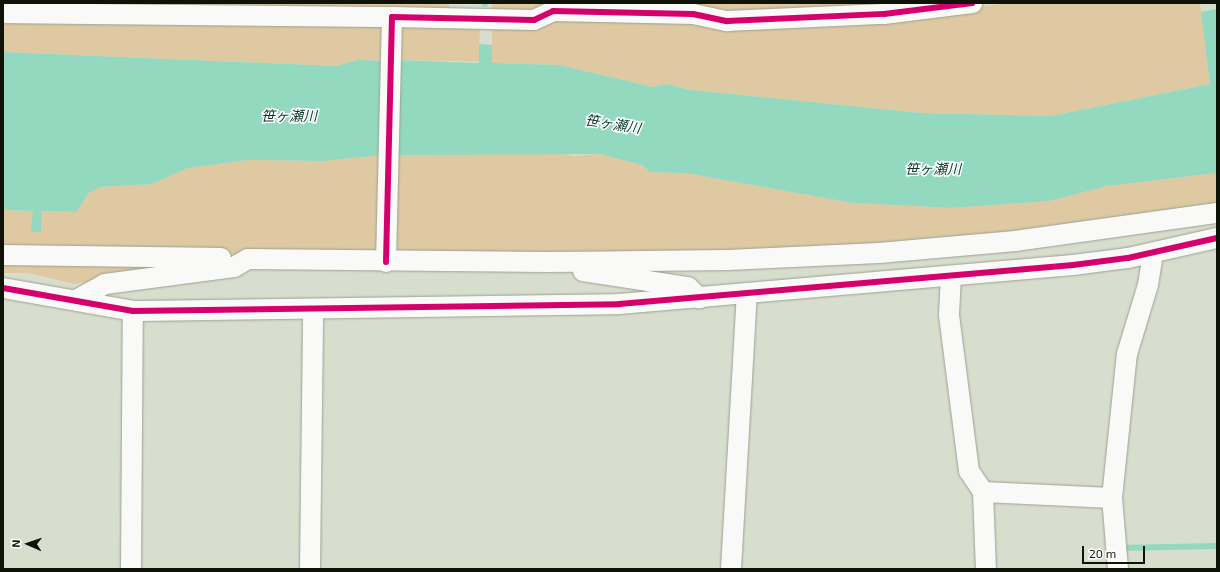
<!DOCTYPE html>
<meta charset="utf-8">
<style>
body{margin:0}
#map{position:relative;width:1220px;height:572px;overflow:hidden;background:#d8decd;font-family:"Exo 2","Noto Sans JP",sans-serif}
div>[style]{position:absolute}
.green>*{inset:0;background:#dec9a2;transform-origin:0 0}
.water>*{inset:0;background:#92d9bf}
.stream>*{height:6px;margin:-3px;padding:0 3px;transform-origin:3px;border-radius:3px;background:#92d9bf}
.roads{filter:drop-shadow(0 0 1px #9ca093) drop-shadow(0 0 1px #9ca093)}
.street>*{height:20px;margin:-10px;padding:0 10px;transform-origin:10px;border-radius:10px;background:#f9faf8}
.cycleway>*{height:6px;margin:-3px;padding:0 3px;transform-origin:3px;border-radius:3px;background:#d6006c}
span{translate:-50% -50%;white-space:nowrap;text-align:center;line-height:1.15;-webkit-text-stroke:3px #fff;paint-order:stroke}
.water-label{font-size:14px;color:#0c3a2e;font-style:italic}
.frame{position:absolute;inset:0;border:4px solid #0e1207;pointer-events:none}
.north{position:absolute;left:8px;top:524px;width:40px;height:40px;-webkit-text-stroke:3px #fff;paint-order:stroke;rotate:272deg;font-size:11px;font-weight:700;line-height:16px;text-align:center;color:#0e1207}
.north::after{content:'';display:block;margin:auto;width:14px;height:18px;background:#0e1207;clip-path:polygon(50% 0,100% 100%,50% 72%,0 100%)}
.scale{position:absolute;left:1082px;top:546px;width:63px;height:18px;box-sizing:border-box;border:2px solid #0e1207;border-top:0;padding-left:5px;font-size:12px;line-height:14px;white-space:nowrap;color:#0e1207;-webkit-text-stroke:3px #fff;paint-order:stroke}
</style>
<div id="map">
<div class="green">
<div style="clip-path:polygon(107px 3px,449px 3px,450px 13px,120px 9px)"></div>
<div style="clip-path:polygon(492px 3px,935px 3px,884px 9px,491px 15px)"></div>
<div style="clip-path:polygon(1009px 3px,1200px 3px,1210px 84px,1051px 116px,921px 113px,691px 90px,667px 84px,653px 87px,559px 65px,492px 63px,492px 25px,556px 16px,885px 18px)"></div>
<div style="clip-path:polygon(3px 17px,388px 23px,387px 61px,358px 60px,336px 66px,3px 52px)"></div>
<div style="left:397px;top:23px;width:83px;height:37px;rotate:1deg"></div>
<div style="clip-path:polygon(560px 153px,575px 156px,600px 154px,642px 165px,650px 172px,685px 173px,853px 203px,952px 208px,1049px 201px,1107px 186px,1217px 173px,1217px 206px,878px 248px,392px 257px,395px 155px)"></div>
<div style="clip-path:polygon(383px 155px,381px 257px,3px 250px,3px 210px,33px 211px,41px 232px,42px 211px,76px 212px,89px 193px,100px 187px,152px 184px,188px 168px,248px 160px,323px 161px)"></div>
<div style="clip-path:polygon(3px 259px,203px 262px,74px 284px,28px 273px,3px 273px)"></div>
</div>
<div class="water">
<div style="clip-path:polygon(1216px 9px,1217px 173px,1107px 186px,1049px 201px,952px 208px,853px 203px,685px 173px,650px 172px,642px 165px,600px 154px,395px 155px,396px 60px,479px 63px,479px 44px,492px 45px,492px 63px,559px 65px,653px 87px,667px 84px,691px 90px,921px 113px,1051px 116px,1210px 84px,1201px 12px)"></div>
<div style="clip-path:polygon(3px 52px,336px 66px,358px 60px,387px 61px,383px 155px,323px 161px,248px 160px,188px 168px,152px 184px,100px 187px,89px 193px,76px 212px,42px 211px,41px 232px,31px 232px,33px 211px,3px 210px)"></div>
</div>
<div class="stream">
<div style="left:485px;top:4px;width:1px;rotate:-90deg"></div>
<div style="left:1118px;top:548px;width:99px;rotate:-1.2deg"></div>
</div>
<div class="roads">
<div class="street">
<div style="left:3px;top:13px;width:389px;rotate:0.6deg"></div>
<div style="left:3px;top:255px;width:218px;rotate:0.8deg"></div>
<div style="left:386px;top:262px;width:245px;rotate:-88.6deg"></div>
<div style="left:392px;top:17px;width:142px;rotate:1.2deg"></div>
<div style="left:534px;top:20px;width:21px;rotate:-25deg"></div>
<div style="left:553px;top:11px;width:140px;rotate:1.2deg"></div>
<div style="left:693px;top:14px;width:35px;rotate:12deg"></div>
<div style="left:727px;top:21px;width:157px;rotate:-2.6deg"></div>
<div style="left:884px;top:14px;width:89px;rotate:-7.1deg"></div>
<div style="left:583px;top:271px;width:106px;rotate:8.7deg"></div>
<div style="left:688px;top:287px;width:16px;rotate:45deg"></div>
<div style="left:951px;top:276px;width:39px;rotate:93deg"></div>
<div style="left:949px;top:315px;width:157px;rotate:82.7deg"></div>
<div style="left:969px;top:471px;width:25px;rotate:56deg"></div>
<div style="left:983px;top:492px;width:129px;rotate:2.7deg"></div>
<div style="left:3px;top:288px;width:132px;rotate:10deg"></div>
<div style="left:133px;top:311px;width:486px;rotate:-0.8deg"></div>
<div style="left:619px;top:304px;width:456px;rotate:-4.9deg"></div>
<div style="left:1073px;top:265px;width:55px;rotate:-7.3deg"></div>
<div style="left:1128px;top:258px;width:91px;rotate:-12.7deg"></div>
<div style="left:78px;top:299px;width:31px;rotate:-29deg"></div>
<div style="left:105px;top:284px;width:130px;rotate:-7.5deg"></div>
<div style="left:234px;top:267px;width:16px;rotate:-30deg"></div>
<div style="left:248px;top:259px;width:298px;rotate:0.6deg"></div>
<div style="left:546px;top:262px;width:182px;rotate:-0.6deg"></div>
<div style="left:728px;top:260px;width:151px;rotate:-2.7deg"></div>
<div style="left:879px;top:253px;width:137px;rotate:-5deg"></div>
<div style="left:1015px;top:241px;width:204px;rotate:-7.9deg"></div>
<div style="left:983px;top:492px;width:77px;rotate:87.8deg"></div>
<div style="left:131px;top:569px;width:258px;rotate:-89.6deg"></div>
<div style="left:310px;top:569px;width:258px;rotate:-89.3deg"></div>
<div style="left:731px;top:569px;width:276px;rotate:-86.7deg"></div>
<div style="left:1118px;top:569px;width:71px;rotate:-94.8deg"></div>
<div style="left:1112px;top:498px;width:145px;rotate:-84.1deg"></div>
<div style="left:1127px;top:354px;width:72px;rotate:-73.1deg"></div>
<div style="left:1148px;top:285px;width:32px;rotate:-81deg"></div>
</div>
</div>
<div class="cycleway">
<div style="left:386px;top:262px;width:245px;rotate:-88.6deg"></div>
<div style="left:392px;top:17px;width:142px;rotate:1.2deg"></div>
<div style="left:534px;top:20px;width:21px;rotate:-25deg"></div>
<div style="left:553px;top:11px;width:140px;rotate:1.2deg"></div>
<div style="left:693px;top:14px;width:35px;rotate:12deg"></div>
<div style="left:727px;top:21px;width:157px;rotate:-2.6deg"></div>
<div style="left:884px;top:14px;width:89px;rotate:-7.1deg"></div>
<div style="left:3px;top:288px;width:132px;rotate:10deg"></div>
<div style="left:133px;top:311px;width:486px;rotate:-0.8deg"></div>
<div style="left:619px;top:304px;width:456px;rotate:-4.9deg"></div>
<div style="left:1073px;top:265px;width:55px;rotate:-7.3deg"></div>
<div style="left:1128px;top:258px;width:91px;rotate:-12.7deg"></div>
</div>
<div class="water-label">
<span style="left:289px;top:116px">笹ヶ瀬川</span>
<span style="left:613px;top:124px;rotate:9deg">笹ヶ瀬川</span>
<span style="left:933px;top:169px">笹ヶ瀬川</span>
</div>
<div class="frame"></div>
<div class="north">N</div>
<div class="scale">20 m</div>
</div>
